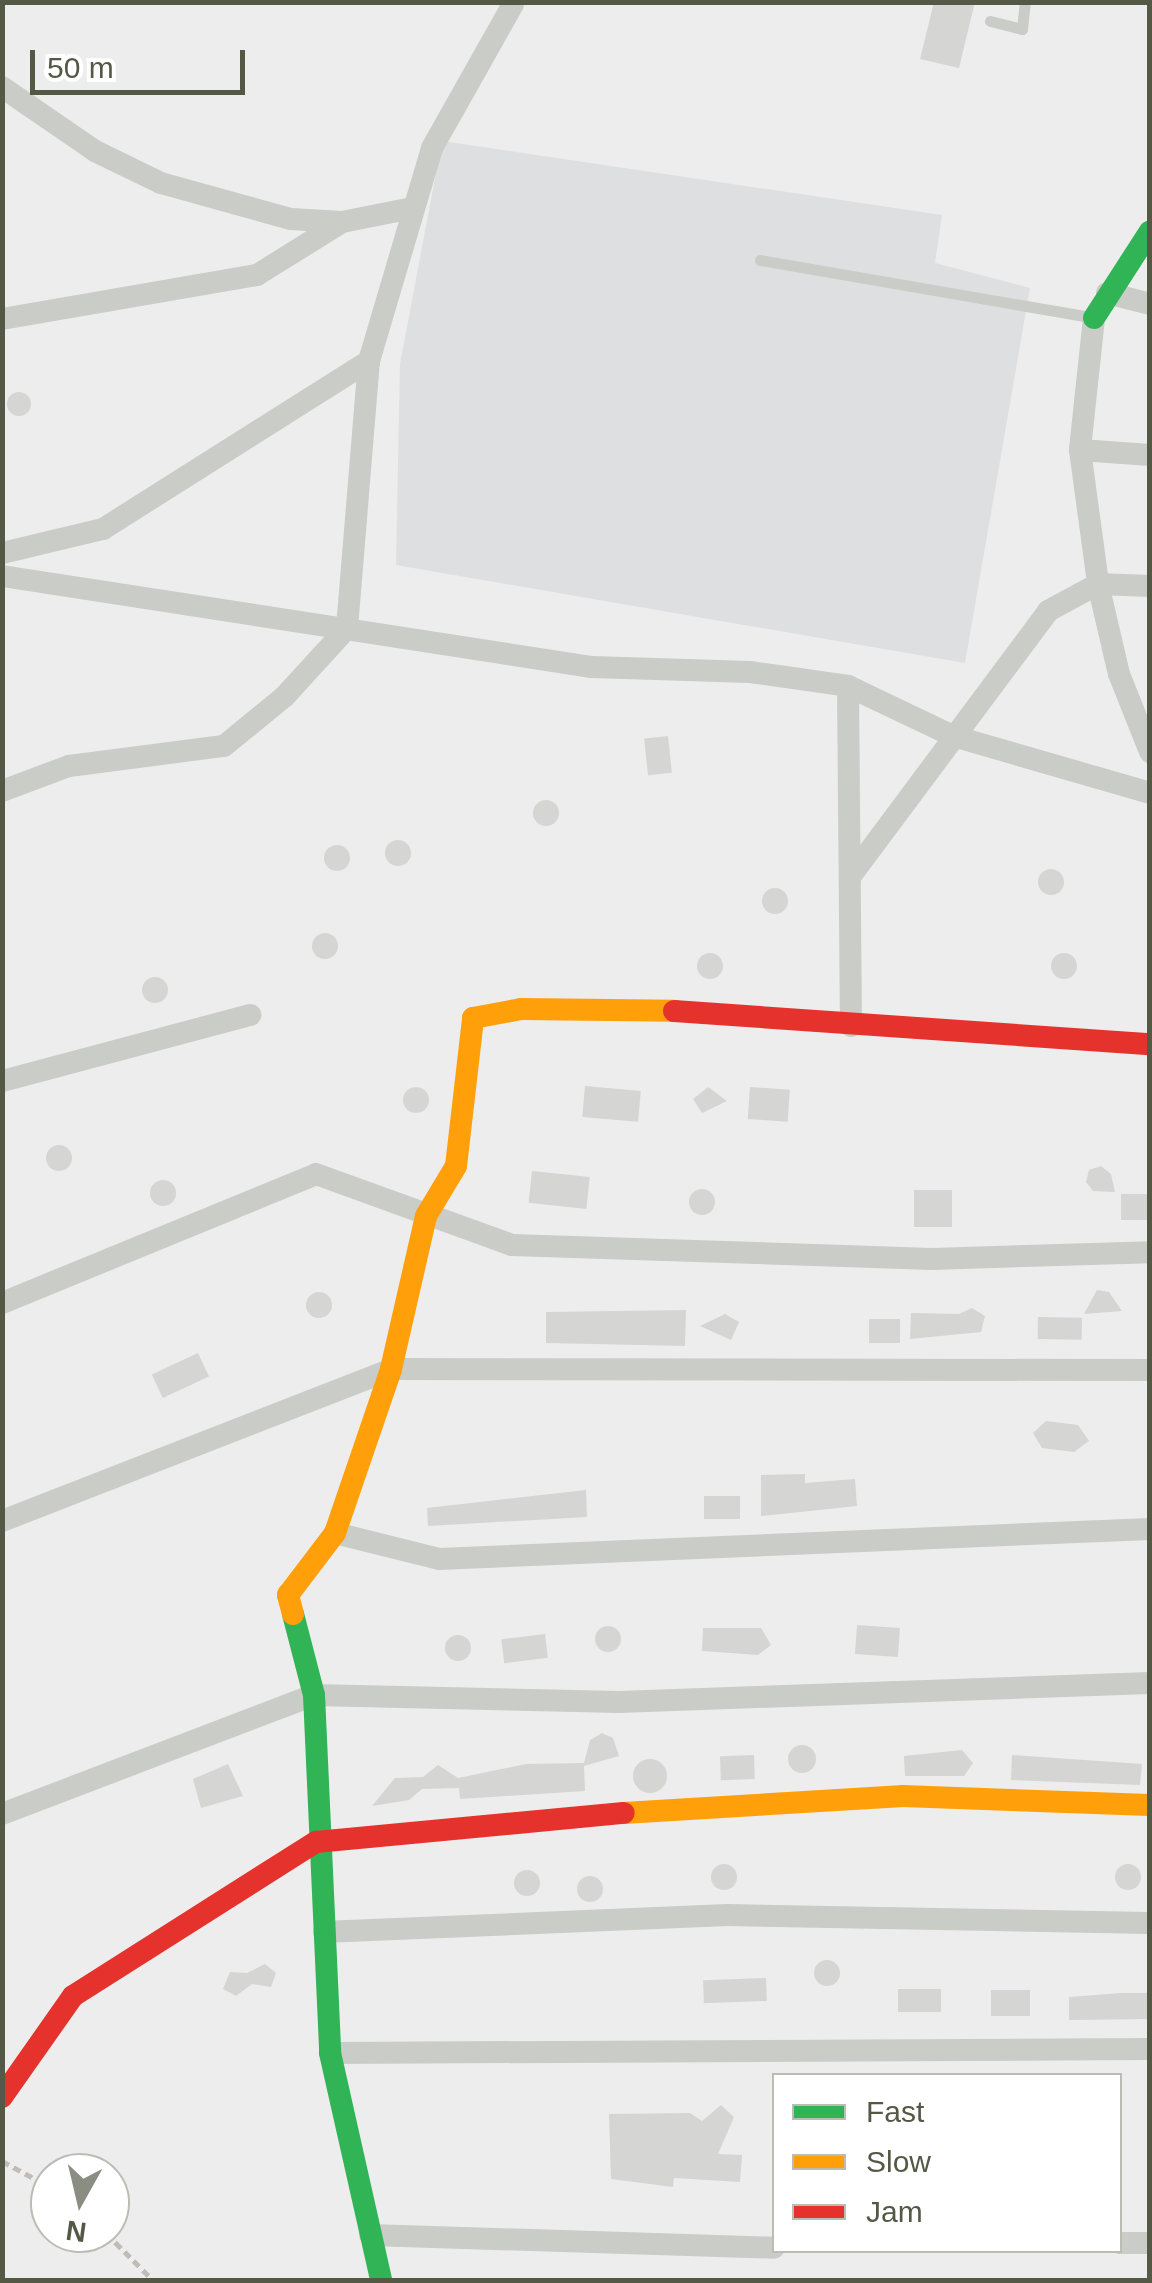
<!DOCTYPE html>
<style>
body{margin:0}
#map{position:relative;width:1152px;height:2283px;overflow:hidden;background:#ededee;font-family:Arial,sans-serif}
div>[style]{position:absolute}
.education>*{inset:0;background:#dedfe0}
.building>*{inset:0;background:#d5d5d4;transform-origin:0 0}
.round{border-radius:50%}
.path>*{height:5px;margin-top:-2.5px;transform-origin:0;background:repeating-linear-gradient(90deg,#c2bcb6 0 8px,transparent 0 13px)}
.lane>*{height:11px;margin:-5.5px;padding:0 5.5px;transform-origin:5.5px;border-radius:5.5px;background:#caccc7}
.street>*{height:22px;margin:-11px;padding:0 11px;transform-origin:11px;border-radius:11px;background:#caccc7}
.fast>*{height:22px;margin:-11px;padding:0 11px;transform-origin:11px;border-radius:11px;background:#30b455}
.slow>*{height:22px;margin:-11px;padding:0 11px;transform-origin:11px;border-radius:11px;background:#ff9f0a}
.jam>*{height:22px;margin:-11px;padding:0 11px;transform-origin:11px;border-radius:11px;background:#e5322d}
span{translate:-50% -50%;white-space:nowrap;text-align:center;line-height:1.15;-webkit-text-stroke:10px #fff;paint-order:stroke}
.frame{position:absolute;inset:0;border:5px solid #545946;pointer-events:none}
.legend{position:absolute;left:772px;top:2073px;width:350px;height:180px;box-sizing:border-box;background:#fff;border:2px solid #bbbdb5;margin:0;padding:12px 18px;list-style:none;font-size:30px;color:#545946}
.legend li{display:flex;align-items:center;gap:20px;height:50px}
.legend b{width:50px;border:2px solid #bbbdb5}
.north{position:absolute;left:30px;top:2153px;width:100px;height:100px;box-sizing:border-box;background:#fff;border:2px solid #bbbdb5;border-radius:50%;rotate:188deg;font-size:28px;font-weight:700;line-height:40px;text-align:center;color:#545946}
.north::after{content:'';display:block;margin:auto;width:35px;height:45px;background:#8a8d81;clip-path:polygon(50% 0,100% 100%,50% 72%,0 100%)}
.scale{position:absolute;left:30px;top:50px;width:215px;height:45px;box-sizing:border-box;border:5px solid #545946;border-top:0;padding-left:12px;font-size:30px;line-height:35px;white-space:nowrap;color:#545946;-webkit-text-stroke:8px #fff;paint-order:stroke}
</style>
<div id="map">
<div class="education">
<div style="clip-path:polygon(442px 141px,942px 215px,935px 263px,1030px 288px,965px 663px,396px 565px,400px 364px)"></div>
</div>
<div class="building">
<div style="clip-path:polygon(934px 2px,975px 2px,959px 68px,920px 59px)"></div>
<div class="round" style="left:7px;top:392px;width:24px;height:24px"></div>
<div style="left:668px;top:736px;width:37px;height:24px;rotate:84deg"></div>
<div class="round" style="left:533px;top:800px;width:26px;height:26px"></div>
<div class="round" style="left:385px;top:840px;width:26px;height:26px"></div>
<div class="round" style="left:324px;top:845px;width:26px;height:26px"></div>
<div class="round" style="left:1038px;top:869px;width:26px;height:26px"></div>
<div class="round" style="left:762px;top:888px;width:26px;height:26px"></div>
<div class="round" style="left:312px;top:933px;width:26px;height:26px"></div>
<div class="round" style="left:1051px;top:953px;width:26px;height:26px"></div>
<div class="round" style="left:697px;top:953px;width:26px;height:26px"></div>
<div class="round" style="left:142px;top:977px;width:26px;height:26px"></div>
<div style="left:585px;top:1086px;width:56px;height:31px;rotate:5deg"></div>
<div style="clip-path:polygon(708px 1087px,727px 1101px,702px 1113px,693px 1099px)"></div>
<div style="left:750px;top:1087px;width:40px;height:32px;rotate:4deg"></div>
<div class="round" style="left:403px;top:1087px;width:26px;height:26px"></div>
<div class="round" style="left:46px;top:1145px;width:26px;height:26px"></div>
<div style="clip-path:polygon(1101px 1166px,1111px 1174px,1115px 1192px,1093px 1191px,1086px 1182px,1089px 1170px)"></div>
<div style="left:532px;top:1171px;width:58px;height:32px;rotate:6deg"></div>
<div class="round" style="left:150px;top:1180px;width:26px;height:26px"></div>
<div class="round" style="left:689px;top:1189px;width:26px;height:26px"></div>
<div style="left:914px;top:1190px;width:38px;height:37px"></div>
<div style="left:1121px;top:1194px;width:29px;height:26px"></div>
<div style="clip-path:polygon(1097px 1290px,1109px 1292px,1122px 1311px,1084px 1314px)"></div>
<div class="round" style="left:306px;top:1292px;width:26px;height:26px"></div>
<div style="clip-path:polygon(972px 1308px,985px 1316px,981px 1332px,910px 1339px,911px 1313px,959px 1314px)"></div>
<div style="clip-path:polygon(686px 1310px,685px 1346px,546px 1343px,546px 1312px)"></div>
<div style="clip-path:polygon(725px 1314px,739px 1322px,731px 1340px,700px 1326px)"></div>
<div style="left:1038px;top:1317px;width:44px;height:22px;rotate:1deg"></div>
<div style="left:869px;top:1319px;width:31px;height:24px"></div>
<div style="left:198px;top:1353px;width:26px;height:51px;rotate:65deg"></div>
<div style="clip-path:polygon(1046px 1421px,1078px 1425px,1089px 1441px,1074px 1452px,1042px 1448px,1033px 1433px)"></div>
<div style="clip-path:polygon(805px 1474px,805px 1483px,855px 1479px,857px 1506px,761px 1516px,761px 1475px)"></div>
<div style="clip-path:polygon(586px 1490px,587px 1517px,428px 1526px,427px 1508px)"></div>
<div style="left:704px;top:1496px;width:36px;height:23px"></div>
<div style="left:857px;top:1625px;width:43px;height:29px;rotate:4deg"></div>
<div class="round" style="left:595px;top:1626px;width:26px;height:26px"></div>
<div style="clip-path:polygon(703px 1628px,761px 1628px,771px 1645px,758px 1655px,702px 1651px)"></div>
<div style="left:545px;top:1634px;width:24px;height:44px;rotate:83deg"></div>
<div class="round" style="left:445px;top:1635px;width:26px;height:26px"></div>
<div style="clip-path:polygon(602px 1733px,613px 1738px,619px 1756px,584px 1766px,585px 1791px,460px 1799px,459px 1788px,422px 1789px,409px 1800px,372px 1806px,395px 1778px,423px 1777px,438px 1765px,458px 1778px,526px 1764px,584px 1763px,590px 1740px)"></div>
<div class="round" style="left:788px;top:1745px;width:28px;height:28px"></div>
<div style="clip-path:polygon(962px 1750px,973px 1763px,964px 1776px,905px 1776px,904px 1756px)"></div>
<div style="left:754px;top:1755px;width:24px;height:34px;rotate:88deg"></div>
<div style="clip-path:polygon(1012px 1755px,1142px 1764px,1140px 1785px,1011px 1780px)"></div>
<div class="round" style="left:633px;top:1759px;width:34px;height:34px"></div>
<div style="clip-path:polygon(228px 1764px,243px 1796px,201px 1808px,193px 1779px)"></div>
<div class="round" style="left:1115px;top:1864px;width:26px;height:26px"></div>
<div class="round" style="left:711px;top:1864px;width:26px;height:26px"></div>
<div class="round" style="left:514px;top:1870px;width:26px;height:26px"></div>
<div class="round" style="left:577px;top:1876px;width:26px;height:26px"></div>
<div class="round" style="left:814px;top:1960px;width:26px;height:26px"></div>
<div style="clip-path:polygon(265px 1964px,276px 1973px,271px 1987px,252px 1984px,236px 1996px,223px 1989px,230px 1972px,247px 1973px)"></div>
<div style="left:766px;top:1978px;width:23px;height:63px;rotate:88deg"></div>
<div style="left:898px;top:1989px;width:43px;height:23px"></div>
<div style="left:991px;top:1990px;width:39px;height:26px"></div>
<div style="clip-path:polygon(1122px 1993px,1150px 1993px,1150px 2019px,1069px 2020px,1069px 1997px)"></div>
<div style="clip-path:polygon(721px 2105px,734px 2117px,718px 2154px,742px 2155px,740px 2182px,674px 2178px,673px 2187px,611px 2179px,609px 2114px,690px 2113px,702px 2121px)"></div>
</div>
<div class="path">
<div style="left:2px;top:2161px;width:55px;rotate:28.4deg"></div>
<div style="left:106px;top:2233px;width:66px;rotate:45deg"></div>
</div>
<div class="lane">
<div style="left:990px;top:21px;width:33px;rotate:14deg"></div>
<div style="left:1022px;top:29px;width:27px;rotate:-84deg"></div>
<div style="left:760px;top:260px;width:335px;rotate:9.8deg"></div>
</div>
<div class="street">
<div style="left:2px;top:87px;width:113px;rotate:34.5deg"></div>
<div style="left:95px;top:151px;width:73px;rotate:25.9deg"></div>
<div style="left:161px;top:183px;width:135px;rotate:15.5deg"></div>
<div style="left:291px;top:219px;width:51px;rotate:3.4deg"></div>
<div style="left:1107px;top:293px;width:44px;rotate:14.3deg"></div>
<div style="left:1094px;top:318px;width:133px;rotate:96.1deg"></div>
<div style="left:1080px;top:450px;width:135px;rotate:82.3deg"></div>
<div style="left:1098px;top:584px;width:92px;rotate:76.9deg"></div>
<div style="left:1119px;top:674px;width:84px;rotate:68.3deg"></div>
<div style="left:2px;top:319px;width:259px;rotate:-9.8deg"></div>
<div style="left:257px;top:275px;width:100px;rotate:-31.9deg"></div>
<div style="left:342px;top:222px;width:72px;rotate:-11.2deg"></div>
<div style="left:1080px;top:450px;width:70px;rotate:4.1deg"></div>
<div style="left:2px;top:553px;width:104px;rotate:-13.4deg"></div>
<div style="left:103px;top:529px;width:315px;rotate:-32.3deg"></div>
<div style="left:2px;top:576px;width:597px;rotate:8.77deg"></div>
<div style="left:592px;top:667px;width:158px;rotate:1.8deg"></div>
<div style="left:750px;top:672px;width:99px;rotate:8.1deg"></div>
<div style="left:848px;top:686px;width:116px;rotate:25.5deg"></div>
<div style="left:953px;top:736px;width:205px;rotate:16.1deg"></div>
<div style="left:848px;top:686px;width:340px;rotate:89.5deg"></div>
<div style="left:2px;top:791px;width:72px;rotate:-20.5deg"></div>
<div style="left:69px;top:766px;width:156px;rotate:-7.4deg"></div>
<div style="left:224px;top:746px;width:79px;rotate:-39.3deg"></div>
<div style="left:285px;top:696px;width:92px;rotate:-47.6deg"></div>
<div style="left:347px;top:628px;width:268px;rotate:-85.3deg"></div>
<div style="left:369px;top:361px;width:222px;rotate:-73.5deg"></div>
<div style="left:432px;top:148px;width:165px;rotate:-60.6deg"></div>
<div style="left:850px;top:877px;width:332px;rotate:-53.3deg"></div>
<div style="left:1048px;top:611px;width:57px;rotate:-28.4deg"></div>
<div style="left:1098px;top:584px;width:52px;rotate:2.2deg"></div>
<div style="left:2px;top:1081px;width:257px;rotate:-14.9deg"></div>
<div style="left:2px;top:1303px;width:339px;rotate:-22.3deg"></div>
<div style="left:316px;top:1174px;width:208px;rotate:19.9deg"></div>
<div style="left:512px;top:1245px;width:420px;rotate:1.9deg"></div>
<div style="left:932px;top:1259px;width:218px;rotate:-1.8deg"></div>
<div style="left:2px;top:1521px;width:418px;rotate:-21.3deg"></div>
<div style="left:391px;top:1369px;width:759px;rotate:0.08deg"></div>
<div style="left:335px;top:1533px;width:107px;rotate:14deg"></div>
<div style="left:439px;top:1559px;width:712px;rotate:-2.42deg"></div>
<div style="left:2px;top:1814px;width:334px;rotate:-20.9deg"></div>
<div style="left:314px;top:1695px;width:305px;rotate:1.3deg"></div>
<div style="left:619px;top:1702px;width:531px;rotate:-2.05deg"></div>
<div style="left:324px;top:1932px;width:404px;rotate:-2.4deg"></div>
<div style="left:728px;top:1915px;width:422px;rotate:1.1deg"></div>
<div style="left:330px;top:2053px;width:820px;rotate:-0.28deg"></div>
<div style="left:370px;top:2235px;width:404px;rotate:1.8deg"></div>
<div style="left:1120px;top:2243px;width:30px"></div>
</div>
<div class="fast">
<div style="left:1094px;top:318px;width:103px;rotate:-57.2deg"></div>
<div style="left:293px;top:1614px;width:84px;rotate:75.5deg"></div>
<div style="left:314px;top:1695px;width:358px;rotate:87.4deg"></div>
<div style="left:330px;top:2053px;width:233px;rotate:77.3deg"></div>
</div>
<div class="slow">
<div style="left:293px;top:1614px;width:20px;rotate:-105deg"></div>
<div style="left:288px;top:1595px;width:78px;rotate:-52.8deg"></div>
<div style="left:335px;top:1533px;width:173px;rotate:-71.1deg"></div>
<div style="left:391px;top:1369px;width:157px;rotate:-77.1deg"></div>
<div style="left:426px;top:1216px;width:58px;rotate:-59deg"></div>
<div style="left:456px;top:1166px;width:149px;rotate:-83.4deg"></div>
<div style="left:473px;top:1018px;width:49px;rotate:-10.6deg"></div>
<div style="left:521px;top:1009px;width:153px;rotate:0.7deg"></div>
<div style="left:624px;top:1813px;width:280px;rotate:-3.5deg"></div>
<div style="left:903px;top:1796px;width:247px;rotate:2.1deg"></div>
</div>
<div class="jam">
<div style="left:674px;top:1011px;width:477px;rotate:4deg"></div>
<div style="left:2px;top:2097px;width:123px;rotate:-54.9deg"></div>
<div style="left:73px;top:1996px;width:288px;rotate:-32.4deg"></div>
<div style="left:316px;top:1842px;width:309px;rotate:-5.4deg"></div>
</div>
<div class="frame"></div>
<ul class="legend">
<li><b style="height:12px;background:#30b455"></b>Fast</li>
<li><b style="height:12px;background:#ff9f0a"></b>Slow</li>
<li><b style="height:12px;background:#e5322d"></b>Jam</li>
</ul>
<div class="north">N</div>
<div class="scale">50 m</div>
</div>
